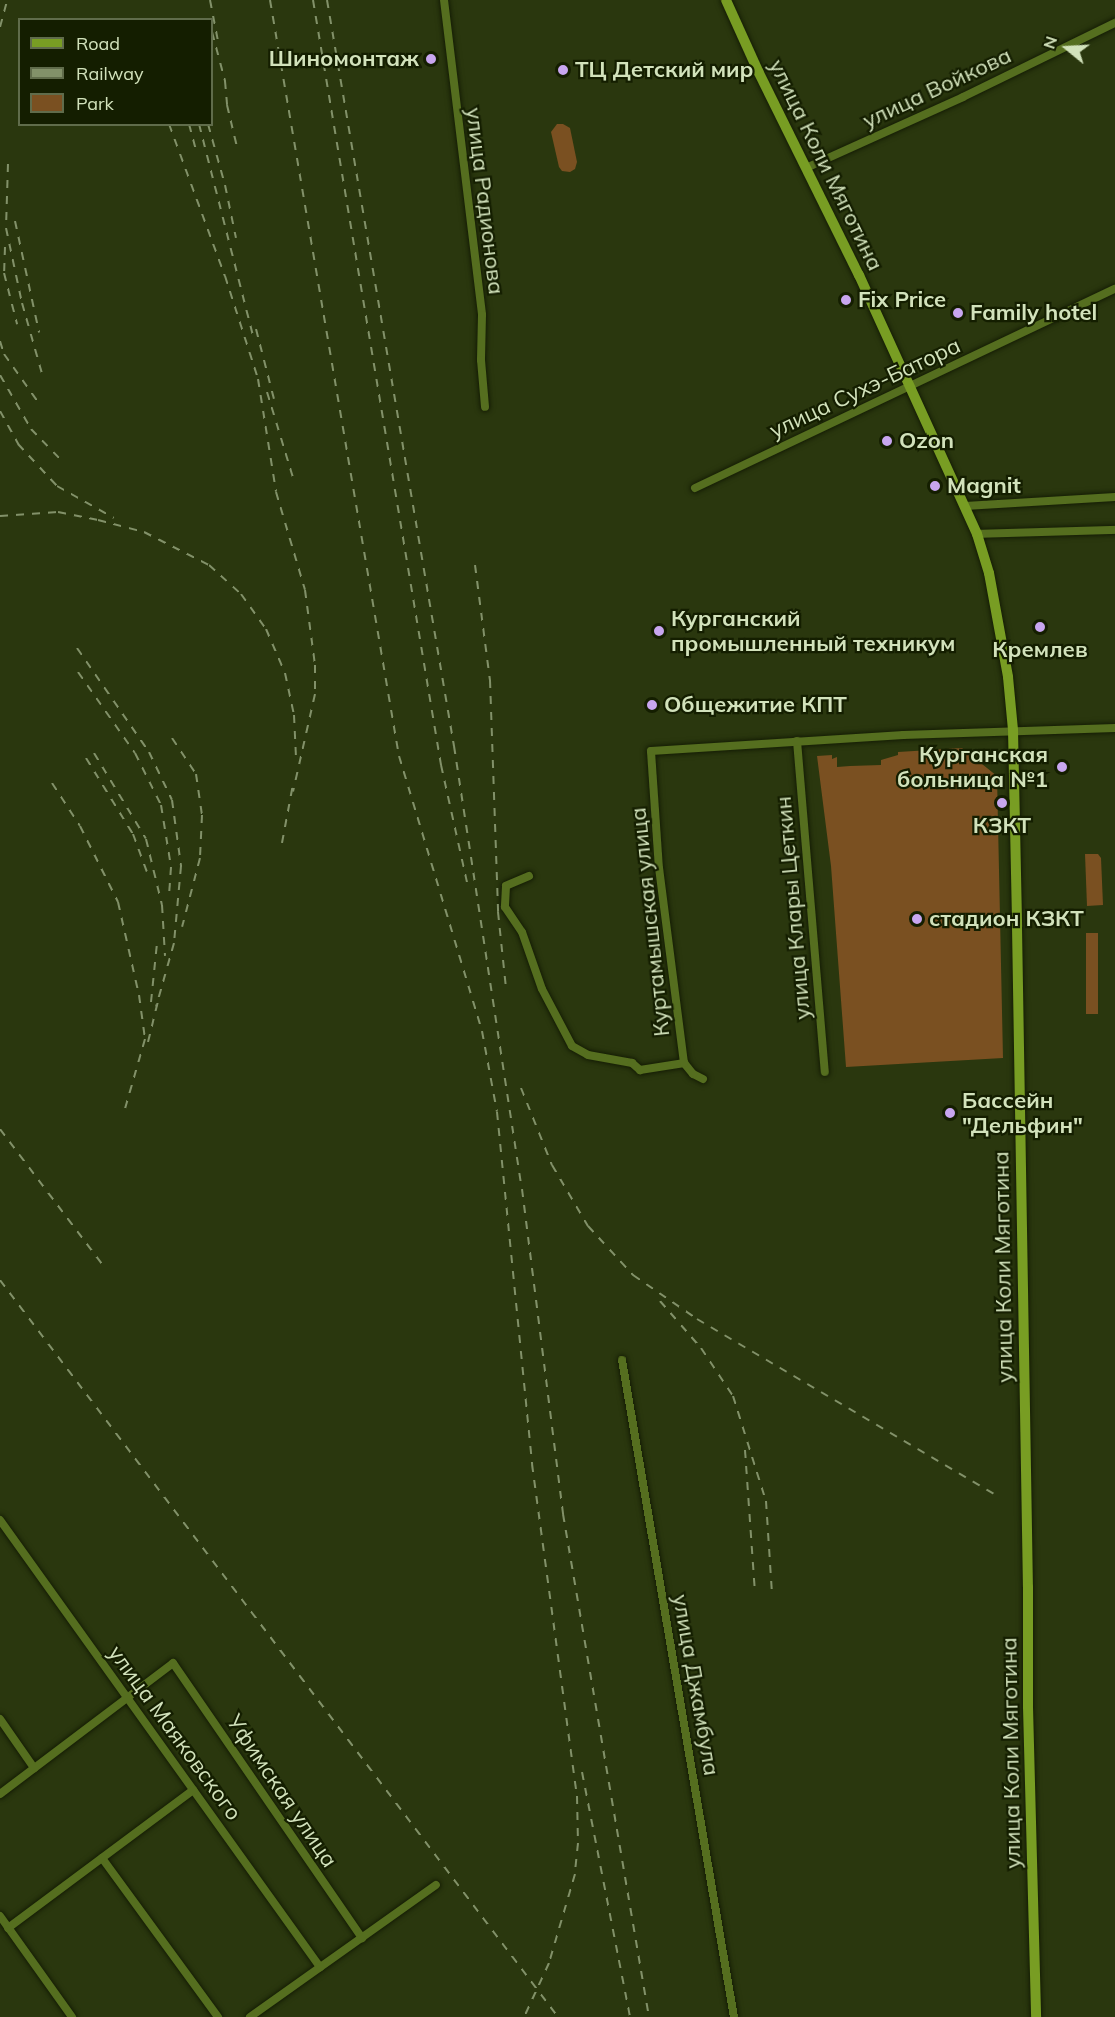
<!DOCTYPE html>
<meta charset="utf-8">
<style>
body{margin:0}
#map{position:relative;width:1115px;height:2017px;overflow:hidden;background:#2a370e;font-family:Mulish,sans-serif}
div>[style]{position:absolute}
.green>*{inset:0;background:#7a5021;transform-origin:0 0}
.roads{filter:drop-shadow(0 0 2px #151d05) drop-shadow(0 0 2px #151d05)}
.minor>*{height:8px;margin:-4px;padding:0 4px;transform-origin:4px;border-radius:4px;background:#556e1f}
.major>*{height:10px;margin:-5px;padding:0 5px;transform-origin:5px;border-radius:5px;background:#789d23}
.rail>*{height:2px;margin-top:-1px;transform-origin:0;background:repeating-linear-gradient(90deg,#829169 0 8px,transparent 0 16px)}
.dots>*{width:16px;height:16px;translate:-50% -50%;box-sizing:border-box;border:3px solid #141e00;border-radius:50%}
span{translate:-50% -50%;white-space:nowrap;text-align:center;line-height:1.15;-webkit-text-stroke:4.5px #141e00;paint-order:stroke}
.poi-label{font-size:22px;color:#d2e2bb;font-weight:700}
.right{translate:-100% -50%;text-align:right}
.left{translate:0 -50%;text-align:left}
.street-label{font-size:22px;color:#d2e2bb}
.legend{position:absolute;left:18px;top:18px;width:195px;height:108px;box-sizing:border-box;background:#141e00;border:2px solid #606c4b;margin:0;padding:8px 10px;list-style:none;font-size:18px;color:#d2e2bb}
.legend li{display:flex;align-items:center;gap:12px;height:30px}
.legend b{width:30px;border:2px solid #606c4b}
.north{position:absolute;left:1037px;top:18px;width:60px;height:60px;-webkit-text-stroke:4px #141e00;paint-order:stroke;rotate:288deg;font-size:16px;font-weight:700;line-height:24px;text-align:center;color:#d2e2bb}
.north::after{content:'';display:block;margin:auto;width:21px;height:27px;background:#d2e2bb;clip-path:polygon(50% 0,100% 100%,50% 72%,0 100%)}
</style>
<div id="map">
<div class="green">
<div style="clip-path:polygon(557px 124px,563px 124px,570px 128px,577px 162px,575px 169px,570px 172px,562px 171px,559px 167px,551px 132px)"></div>
<div style="clip-path:polygon(962px 748px,997px 776px,1003px 1058px,846px 1067px,831px 866px,817px 756px,832px 755px,832px 759px,837px 757px,837px 767px,850px 766px,881px 765px,881px 760px,898px 755px,898px 752px)"></div>
<div style="clip-path:polygon(1085px 854px,1098px 854px,1101px 858px,1103px 905px,1087px 906px)"></div>
<div style="left:1086px;top:933px;width:12px;height:81px"></div>
</div>
<div class="roads">
<div class="minor">
<div style="left:444px;top:0;width:317px;rotate:83.1deg"></div>
<div style="left:482px;top:315px;width:45px;rotate:91.3deg"></div>
<div style="left:481px;top:360px;width:47px;rotate:85.1deg"></div>
<div style="left:806px;top:168px;width:172px;rotate:-24.3deg"></div>
<div style="left:963px;top:97px;width:169px;rotate:-26deg"></div>
<div style="left:695px;top:488px;width:465px;rotate:-25.4deg"></div>
<div style="left:965px;top:506px;width:150px;rotate:-3.4deg"></div>
<div style="left:977px;top:534px;width:138px;rotate:-1.7deg"></div>
<div style="left:797px;top:741px;width:332px;rotate:85.2deg"></div>
<div style="left:529px;top:876px;width:25px;rotate:157deg"></div>
<div style="left:506px;top:886px;width:21px;rotate:93deg"></div>
<div style="left:505px;top:907px;width:30px;rotate:56deg"></div>
<div style="left:522px;top:932px;width:60px;rotate:70.7deg"></div>
<div style="left:542px;top:989px;width:64px;rotate:62.2deg"></div>
<div style="left:572px;top:1046px;width:18px;rotate:29deg"></div>
<div style="left:588px;top:1055px;width:45px;rotate:10.3deg"></div>
<div style="left:632px;top:1063px;width:11px;rotate:41deg"></div>
<div style="left:640px;top:1070px;width:45px;rotate:-9deg"></div>
<div style="left:703px;top:1079px;width:11px;rotate:-153deg"></div>
<div style="left:693px;top:1074px;width:14px;rotate:-129deg"></div>
<div style="left:684px;top:1063px;width:196px;rotate:-97.3deg"></div>
<div style="left:659px;top:869px;width:118px;rotate:-93.9deg"></div>
<div style="left:651px;top:751px;width:253px;rotate:-3.6deg"></div>
<div style="left:903px;top:735px;width:212px;rotate:-1.9deg"></div>
<div style="left:622px;top:1360px;width:666px;rotate:80.33deg"></div>
<div style="left:0;top:1520px;width:550px;rotate:54.4deg"></div>
<div style="left:0;top:1719px;width:60px;rotate:55.2deg"></div>
<div style="left:0;top:1794px;width:217px;rotate:-37.1deg"></div>
<div style="left:173px;top:1663px;width:334px;rotate:55.5deg"></div>
<div style="left:102px;top:1858px;width:197px;rotate:53.9deg"></div>
<div style="left:0;top:1916px;width:124px;rotate:54.5deg"></div>
<div style="left:8px;top:1928px;width:231px;rotate:-36.7deg"></div>
<div style="left:250px;top:2017px;width:228px;rotate:-35.4deg"></div>
</div>
<div class="major">
<div style="left:726px;top:0;width:78px;rotate:65.7deg"></div>
<div style="left:758px;top:71px;width:228px;rotate:63.7deg"></div>
<div style="left:859px;top:275px;width:285px;rotate:65.5deg"></div>
<div style="left:977px;top:534px;width:41px;rotate:72.9deg"></div>
<div style="left:989px;top:573px;width:106px;rotate:79.6deg"></div>
<div style="left:1008px;top:677px;width:53px;rotate:84.6deg"></div>
<div style="left:1013px;top:730px;width:197px;rotate:88.8deg"></div>
<div style="left:1017px;top:927px;width:660px;rotate:89.05deg"></div>
<div style="left:1028px;top:1587px;width:120px;rotate:90deg"></div>
<div style="left:1028px;top:1707px;width:310px;rotate:88.5deg"></div>
</div>
</div>
<div class="rail">
<div style="left:210px;top:0;width:42px;rotate:79deg"></div>
<div style="left:270px;top:0;width:767px;rotate:80.32deg"></div>
<div style="left:399px;top:756px;width:287px;rotate:73.2deg"></div>
<div style="left:482px;top:1031px;width:82px;rotate:79.5deg"></div>
<div style="left:497px;top:1112px;width:354px;rotate:84.3deg"></div>
<div style="left:532px;top:1464px;width:335px;rotate:82.3deg"></div>
<div style="left:577px;top:1796px;width:47px;rotate:88.8deg"></div>
<div style="left:578px;top:1843px;width:31px;rotate:96deg"></div>
<div style="left:575px;top:1874px;width:93px;rotate:106.3deg"></div>
<div style="left:549px;top:1963px;width:60px;rotate:114.8deg"></div>
<div style="left:313px;top:0;width:776px;rotate:80.5deg"></div>
<div style="left:441px;top:765px;width:120px;rotate:77.5deg"></div>
<div style="left:327px;top:0;width:757px;rotate:80.34deg"></div>
<div style="left:454px;top:746px;width:448px;rotate:81.3deg"></div>
<div style="left:522px;top:1189px;width:328px;rotate:82.8deg"></div>
<div style="left:563px;top:1514px;width:510px;rotate:80.3deg"></div>
<div style="left:0;top:27px;width:28px;rotate:-75deg"></div>
<div style="left:212px;top:32px;width:51px;rotate:75.1deg"></div>
<div style="left:225px;top:81px;width:24px;rotate:85deg"></div>
<div style="left:227px;top:105px;width:47px;rotate:76.6deg"></div>
<div style="left:169px;top:124px;width:162px;rotate:69.8deg"></div>
<div style="left:225px;top:276px;width:108px;rotate:72.2deg"></div>
<div style="left:258px;top:379px;width:114px;rotate:80.9deg"></div>
<div style="left:276px;top:492px;width:102px;rotate:73.5deg"></div>
<div style="left:305px;top:590px;width:76px;rotate:82.4deg"></div>
<div style="left:315px;top:665px;width:29px;rotate:90deg"></div>
<div style="left:315px;top:694px;width:100px;rotate:102.7deg"></div>
<div style="left:189px;top:124px;width:30px;rotate:75deg"></div>
<div style="left:199px;top:124px;width:223px;rotate:75.7deg"></div>
<div style="left:208px;top:124px;width:63px;rotate:74.4deg"></div>
<div style="left:225px;top:185px;width:54px;rotate:78.3deg"></div>
<div style="left:8px;top:164px;width:64px;rotate:91.8deg"></div>
<div style="left:6px;top:228px;width:77px;rotate:78deg"></div>
<div style="left:22px;top:303px;width:77px;rotate:74.2deg"></div>
<div style="left:15px;top:221px;width:114px;rotate:77.8deg"></div>
<div style="left:5px;top:247px;width:26px;rotate:92deg"></div>
<div style="left:4px;top:273px;width:53px;rotate:75.7deg"></div>
<div style="left:256px;top:329px;width:72px;rotate:75.6deg"></div>
<div style="left:0;top:341px;width:14px;rotate:73deg"></div>
<div style="left:4px;top:354px;width:59px;rotate:54.7deg"></div>
<div style="left:0;top:375px;width:62px;rotate:60.1deg"></div>
<div style="left:31px;top:429px;width:43px;rotate:45.9deg"></div>
<div style="left:267px;top:392px;width:93px;rotate:73.1deg"></div>
<div style="left:0;top:411px;width:38px;rotate:61deg"></div>
<div style="left:18px;top:444px;width:57px;rotate:47.1deg"></div>
<div style="left:57px;top:486px;width:65px;rotate:29.3deg"></div>
<div style="left:0;top:516px;width:58px;rotate:-3.9deg"></div>
<div style="left:58px;top:512px;width:41px;rotate:11.3deg"></div>
<div style="left:98px;top:520px;width:48px;rotate:14.6deg"></div>
<div style="left:144px;top:532px;width:73px;rotate:26.9deg"></div>
<div style="left:209px;top:565px;width:43px;rotate:42.2deg"></div>
<div style="left:241px;top:594px;width:43px;rotate:54.5deg"></div>
<div style="left:266px;top:629px;width:48px;rotate:66.6deg"></div>
<div style="left:285px;top:673px;width:43px;rotate:77.9deg"></div>
<div style="left:294px;top:715px;width:42px;rotate:87.3deg"></div>
<div style="left:475px;top:565px;width:116px;rotate:82.6deg"></div>
<div style="left:490px;top:680px;width:232px;rotate:88deg"></div>
<div style="left:498px;top:912px;width:76px;rotate:84deg"></div>
<div style="left:77px;top:648px;width:126px;rotate:55.3deg"></div>
<div style="left:149px;top:752px;width:53px;rotate:64.4deg"></div>
<div style="left:172px;top:800px;width:67px;rotate:82.2deg"></div>
<div style="left:181px;top:866px;width:77px;rotate:95.2deg"></div>
<div style="left:174px;top:943px;width:66px;rotate:105.7deg"></div>
<div style="left:78px;top:672px;width:99px;rotate:54.9deg"></div>
<div style="left:135px;top:753px;width:58px;rotate:63.4deg"></div>
<div style="left:161px;top:805px;width:63px;rotate:80.8deg"></div>
<div style="left:171px;top:867px;width:32px;rotate:94deg"></div>
<div style="left:172px;top:738px;width:43px;rotate:56.3deg"></div>
<div style="left:196px;top:774px;width:41px;rotate:81.7deg"></div>
<div style="left:202px;top:815px;width:43px;rotate:92.7deg"></div>
<div style="left:200px;top:858px;width:71px;rotate:104.6deg"></div>
<div style="left:94px;top:753px;width:100px;rotate:58.8deg"></div>
<div style="left:146px;top:839px;width:68px;rotate:76.4deg"></div>
<div style="left:162px;top:905px;width:51px;rotate:86.6deg"></div>
<div style="left:86px;top:758px;width:89px;rotate:58.3deg"></div>
<div style="left:133px;top:834px;width:40px;rotate:69.8deg"></div>
<div style="left:52px;top:783px;width:51px;rotate:56.9deg"></div>
<div style="left:80px;top:826px;width:85px;rotate:63.4deg"></div>
<div style="left:118px;top:902px;width:95px;rotate:77.3deg"></div>
<div style="left:139px;top:995px;width:44px;rotate:82.2deg"></div>
<div style="left:145px;top:1039px;width:76px;rotate:106deg"></div>
<div style="left:282px;top:843px;width:60px;rotate:-79.4deg"></div>
<div style="left:151px;top:1002px;width:59px;rotate:-84.2deg"></div>
<div style="left:148px;top:1042px;width:42px;rotate:-76.3deg"></div>
<div style="left:521px;top:1088px;width:83px;rotate:68.1deg"></div>
<div style="left:552px;top:1165px;width:71px;rotate:59.5deg"></div>
<div style="left:588px;top:1226px;width:67px;rotate:47.4deg"></div>
<div style="left:633px;top:1275px;width:78px;rotate:34.5deg"></div>
<div style="left:697px;top:1319px;width:349px;rotate:30.5deg"></div>
<div style="left:0;top:1129px;width:174px;rotate:52.9deg"></div>
<div style="left:0;top:1280px;width:924px;rotate:52.87deg"></div>
<div style="left:660px;top:1301px;width:62px;rotate:48.9deg"></div>
<div style="left:701px;top:1348px;width:58px;rotate:56.3deg"></div>
<div style="left:733px;top:1396px;width:110px;rotate:72.6deg"></div>
<div style="left:766px;top:1501px;width:93px;rotate:86.3deg"></div>
<div style="left:745px;top:1450px;width:143px;rotate:86deg"></div>
<div style="left:582px;top:1772px;width:250px;rotate:78.9deg"></div>
</div>
<div class="dots">
<div style="left:431px;top:59px;background:#c8a6ef"></div>
<div style="left:563px;top:70px;background:#c8a6ef"></div>
<div style="left:846px;top:300px;background:#c8a6ef"></div>
<div style="left:958px;top:313px;background:#c8a6ef"></div>
<div style="left:887px;top:441px;background:#c8a6ef"></div>
<div style="left:935px;top:486px;background:#c8a6ef"></div>
<div style="left:1040px;top:627px;background:#c8a6ef"></div>
<div style="left:659px;top:631px;background:#c8a6ef"></div>
<div style="left:652px;top:705px;background:#c8a6ef"></div>
<div style="left:1062px;top:767px;background:#c8a6ef"></div>
<div style="left:1002px;top:803px;background:#c8a6ef"></div>
<div style="left:917px;top:919px;background:#c8a6ef"></div>
<div style="left:950px;top:1113px;background:#c8a6ef"></div>
</div>
<div class="poi-label">
<span class="right" style="left:419px;top:59px">Шиномонтаж</span>
<span class="left" style="left:575px;top:70px">ТЦ Детский мир</span>
<span class="left" style="left:858px;top:300px">Fix Price</span>
<span class="left" style="left:970px;top:313px">Family hotel</span>
<span class="left" style="left:899px;top:441px">Ozon</span>
<span class="left" style="left:947px;top:486px">Magnit</span>
<span class="left" style="left:671px;top:631px">Курганский<br>промышленный техникум</span>
<span style="left:1040px;top:650px">Кремлев</span>
<span class="left" style="left:664px;top:705px">Общежитие КПТ</span>
<span class="right" style="left:1048px;top:767px">Курганская<br>больница №1</span>
<span style="left:1002px;top:826px">КЗКТ</span>
<span class="left" style="left:929px;top:919px">стадион КЗКТ</span>
<span class="left" style="left:962px;top:1113px">Бассейн<br>"Дельфин"</span>
</div>
<div class="street-label">
<span style="left:937px;top:88px;rotate:-25deg">улица Войкова</span>
<span style="left:826px;top:165px;rotate:64deg">улица Коли Мяготина</span>
<span style="left:485px;top:201px;rotate:83deg">улица Радионова</span>
<span style="left:865px;top:388px;rotate:-25deg">улица Сухэ-Батора</span>
<span style="left:793px;top:908px;rotate:-95deg">улица Клары Цеткин</span>
<span style="left:650px;top:922px;rotate:-96deg">Куртамышская улица</span>
<span style="left:1003px;top:1267px;rotate:-91deg">улица Коли Мяготина</span>
<span style="left:696px;top:1685px;rotate:80deg">улица Джамбула</span>
<span style="left:175px;top:1733px;rotate:54deg">улица Маяковского</span>
<span style="left:1011px;top:1753px;rotate:-91deg">улица Коли Мяготина</span>
<span style="left:282px;top:1791px;rotate:56deg">Уфимская улица</span>
</div>
<ul class="legend">
<li><b style="height:8px;background:#789d23"></b>Road</li>
<li><b style="height:8px;background:#829169"></b>Railway</li>
<li><b style="height:16px;background:#7a5021"></b>Park</li>
</ul>
<div class="north">N</div>
</div>
